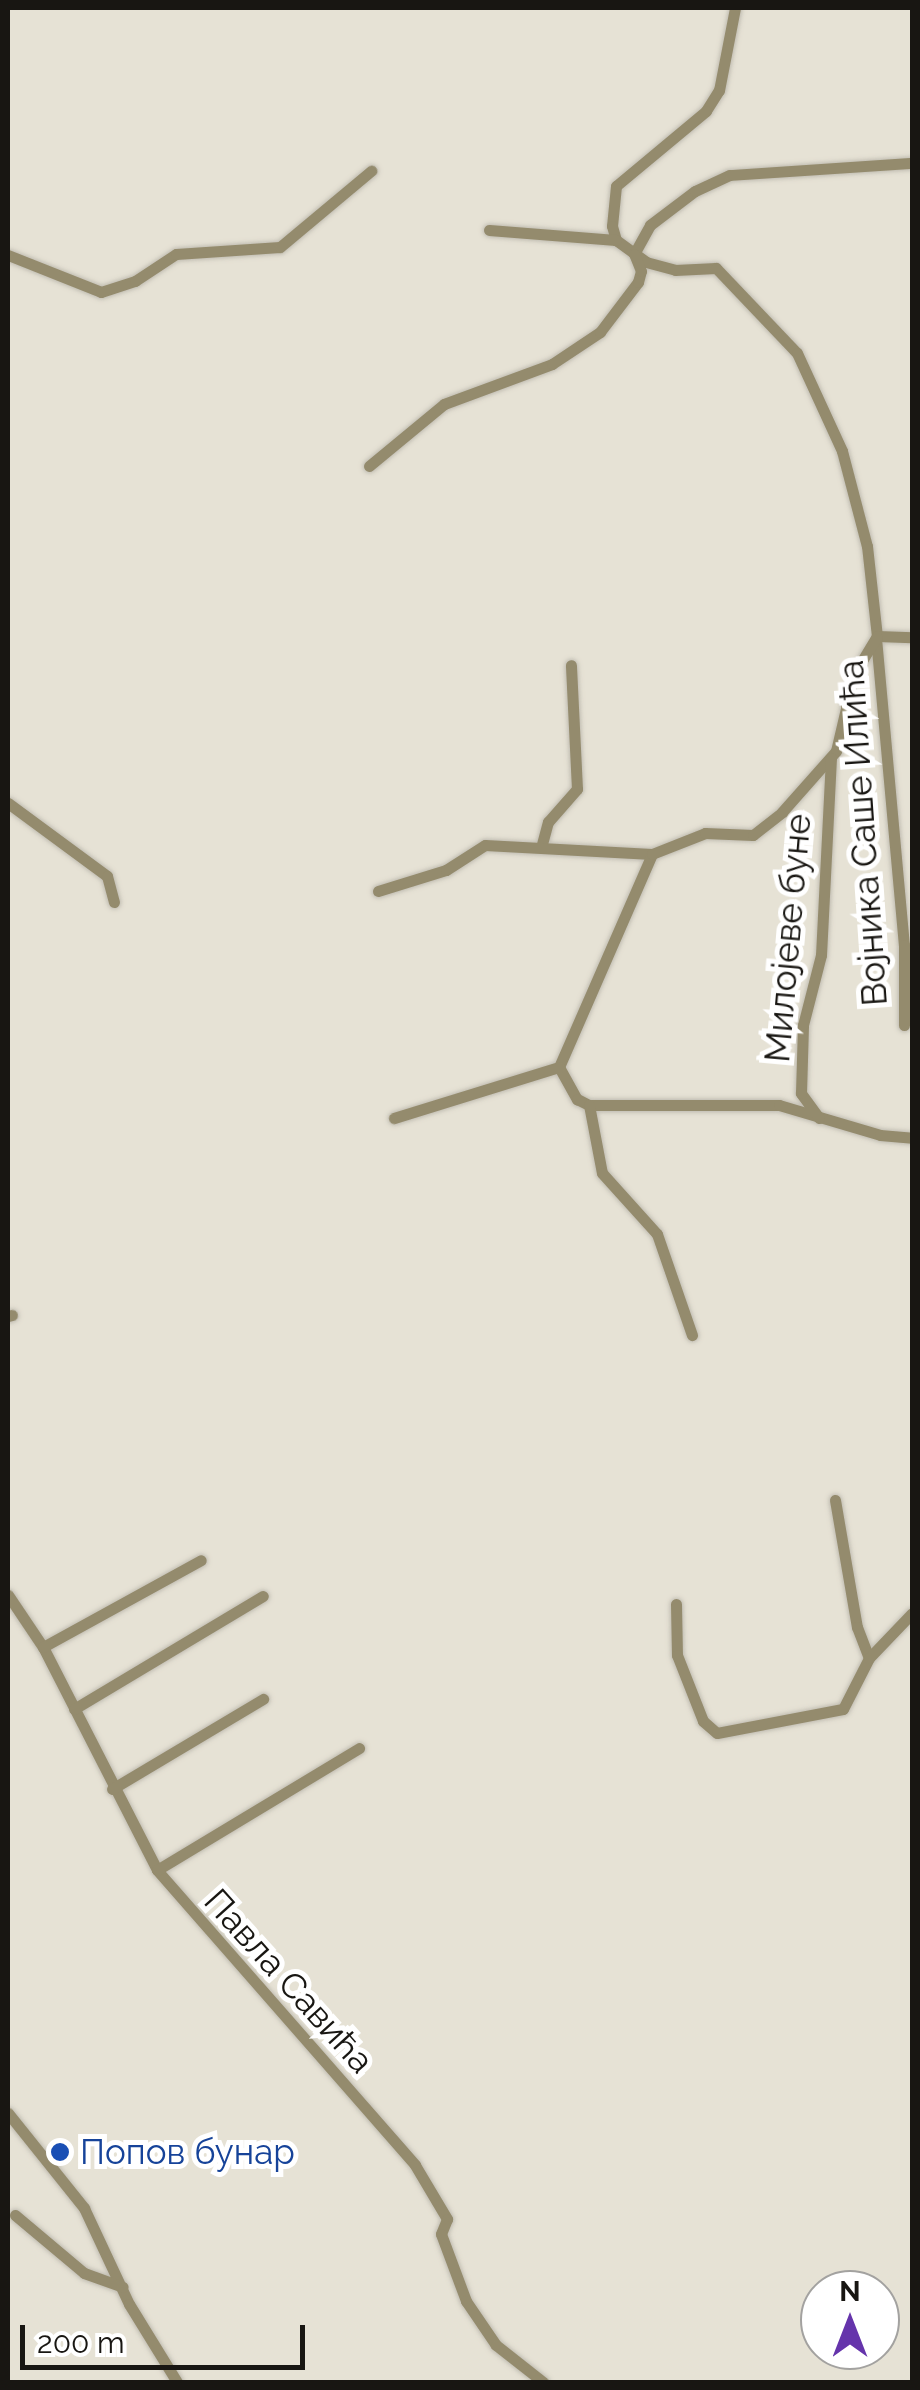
<!DOCTYPE html>
<meta charset="utf-8">
<style>
body{margin:0}
#map{position:relative;width:920px;height:2390px;overflow:hidden;background:#e6e2d5;font-family:Raleway,sans-serif}
div>[style]{position:absolute}
.roads{filter:drop-shadow(0 0 2px #c1bdb2) drop-shadow(0 0 2px #c1bdb2)}
.street>*{height:11px;margin:-5.5px;padding:0 5.5px;transform-origin:5.5px;border-radius:5.5px;background:#948b6d}
.dots>*{width:28px;height:28px;translate:-50% -50%;box-sizing:border-box;border:5px solid #fff;border-radius:50%}
span{translate:-50% -50%;white-space:nowrap;text-align:center;line-height:1.15;-webkit-text-stroke:10px #fff;paint-order:stroke}
.street-label{font-size:35px;color:#181612}
.transit-label{font-size:35px;color:#164399}
.left{translate:0 -50%;text-align:left}
.frame{position:absolute;inset:0;border:10px solid #181612;pointer-events:none}
.north{position:absolute;left:800px;top:2270px;width:100px;height:100px;box-sizing:border-box;background:#fff;border:2px solid #a3a2a0;border-radius:50%;rotate:0deg;font-size:28px;font-weight:700;line-height:40px;text-align:center;color:#181612}
.north::after{content:'';display:block;margin:auto;width:35px;height:45px;background:#6534ab;clip-path:polygon(50% 0,100% 100%,50% 72%,0 100%)}
.scale{position:absolute;left:20px;top:2325px;width:285px;height:45px;box-sizing:border-box;border:5px solid #181612;border-top:0;padding-left:12px;font-size:30px;line-height:35px;white-space:nowrap;color:#181612;-webkit-text-stroke:8px #fff;paint-order:stroke}
</style>
<div id="map">
<div class="roads">
<div class="street">
<div style="left:735px;top:8px;width:84px;rotate:101deg"></div>
<div style="left:719px;top:90px;width:25px;rotate:122deg"></div>
<div style="left:706px;top:111px;width:117px;rotate:140.2deg"></div>
<div style="left:616px;top:186px;width:40px;rotate:95.7deg"></div>
<div style="left:612px;top:226px;width:15px;rotate:74deg"></div>
<div style="left:616px;top:240px;width:37px;rotate:36deg"></div>
<div style="left:646px;top:262px;width:30px;rotate:15deg"></div>
<div style="left:675px;top:270px;width:41px;rotate:-2.8deg"></div>
<div style="left:716px;top:268px;width:117px;rotate:46.4deg"></div>
<div style="left:797px;top:353px;width:108px;rotate:65.3deg"></div>
<div style="left:842px;top:451px;width:98px;rotate:75.3deg"></div>
<div style="left:867px;top:546px;width:91px;rotate:83.7deg"></div>
<div style="left:489px;top:230px;width:127px;rotate:4.5deg"></div>
<div style="left:634px;top:254px;width:33px;rotate:-61deg"></div>
<div style="left:650px;top:225px;width:56px;rotate:-37.1deg"></div>
<div style="left:695px;top:191px;width:38px;rotate:-25deg"></div>
<div style="left:730px;top:175px;width:182px;rotate:-3.8deg"></div>
<div style="left:8px;top:255px;width:100px;rotate:21.7deg"></div>
<div style="left:101px;top:292px;width:36px;rotate:-18deg"></div>
<div style="left:135px;top:281px;width:49px;rotate:-33.4deg"></div>
<div style="left:176px;top:254px;width:104px;rotate:-3.9deg"></div>
<div style="left:280px;top:247px;width:119px;rotate:-39.9deg"></div>
<div style="left:369px;top:466px;width:97px;rotate:-39.6deg"></div>
<div style="left:444px;top:404px;width:115px;rotate:-20.3deg"></div>
<div style="left:552px;top:364px;width:58px;rotate:-33.7deg"></div>
<div style="left:600px;top:332px;width:63px;rotate:-52.8deg"></div>
<div style="left:638px;top:282px;width:11px;rotate:-75deg"></div>
<div style="left:641px;top:271px;width:18px;rotate:-112deg"></div>
<div style="left:877px;top:636px;width:35px;rotate:2deg"></div>
<div style="left:876px;top:638px;width:308px;rotate:84.8deg"></div>
<div style="left:904px;top:945px;width:80px;rotate:90deg"></div>
<div style="left:8px;top:803px;width:123px;rotate:36.4deg"></div>
<div style="left:107px;top:876px;width:27px;rotate:75deg"></div>
<div style="left:542px;top:844px;width:23px;rotate:-75deg"></div>
<div style="left:548px;top:822px;width:44px;rotate:-48.7deg"></div>
<div style="left:577px;top:789px;width:124px;rotate:-92.8deg"></div>
<div style="left:378px;top:891px;width:71px;rotate:-17.2deg"></div>
<div style="left:446px;top:870px;width:46px;rotate:-32.7deg"></div>
<div style="left:485px;top:845px;width:167px;rotate:3.1deg"></div>
<div style="left:559px;top:1067px;width:232px;rotate:-66.4deg"></div>
<div style="left:652px;top:854px;width:57px;rotate:-21.6deg"></div>
<div style="left:705px;top:833px;width:48px;rotate:2.4deg"></div>
<div style="left:753px;top:835px;width:37px;rotate:-38deg"></div>
<div style="left:782px;top:812px;width:81px;rotate:-48.5deg"></div>
<div style="left:836px;top:751px;width:79px;rotate:-76.8deg"></div>
<div style="left:854px;top:674px;width:44px;rotate:-58.8deg"></div>
<div style="left:559px;top:1067px;width:37px;rotate:61deg"></div>
<div style="left:577px;top:1099px;width:13px;rotate:27deg"></div>
<div style="left:589px;top:1105px;width:190px"></div>
<div style="left:779px;top:1105px;width:105px;rotate:16.5deg"></div>
<div style="left:880px;top:1135px;width:32px;rotate:5deg"></div>
<div style="left:589px;top:1105px;width:69px;rotate:79.2deg"></div>
<div style="left:602px;top:1173px;width:82px;rotate:48deg"></div>
<div style="left:657px;top:1234px;width:107px;rotate:70.9deg"></div>
<div style="left:394px;top:1118px;width:173px;rotate:-17.2deg"></div>
<div style="left:819px;top:1118px;width:31px;rotate:-126deg"></div>
<div style="left:801px;top:1093px;width:68px;rotate:-88.3deg"></div>
<div style="left:803px;top:1025px;width:72px;rotate:-75.6deg"></div>
<div style="left:821px;top:955px;width:197px;rotate:-87.1deg"></div>
<div style="left:8px;top:1316px;width:4px;rotate:-14deg"></div>
<div style="left:835px;top:1500px;width:129px;rotate:80.2deg"></div>
<div style="left:857px;top:1627px;width:33px;rotate:69deg"></div>
<div style="left:8px;top:1595px;width:63px;rotate:56.1deg"></div>
<div style="left:43px;top:1647px;width:250px;rotate:62.9deg"></div>
<div style="left:157px;top:1870px;width:392px;rotate:48.8deg"></div>
<div style="left:415px;top:2165px;width:63px;rotate:59.3deg"></div>
<div style="left:447px;top:2219px;width:16px;rotate:112deg"></div>
<div style="left:441px;top:2234px;width:72px;rotate:69.5deg"></div>
<div style="left:466px;top:2301px;width:53px;rotate:55.7deg"></div>
<div style="left:496px;top:2345px;width:60px;rotate:38.2deg"></div>
<div style="left:676px;top:1604px;width:51px;rotate:88.9deg"></div>
<div style="left:677px;top:1655px;width:71px;rotate:68.5deg"></div>
<div style="left:703px;top:1721px;width:18px;rotate:41deg"></div>
<div style="left:717px;top:1733px;width:128px;rotate:-10.8deg"></div>
<div style="left:843px;top:1709px;width:57px;rotate:-63deg"></div>
<div style="left:869px;top:1658px;width:62px;rotate:-46.3deg"></div>
<div style="left:43px;top:1647px;width:180px;rotate:-28.8deg"></div>
<div style="left:74px;top:1709px;width:220px;rotate:-30.9deg"></div>
<div style="left:112px;top:1789px;width:176px;rotate:-30.8deg"></div>
<div style="left:157px;top:1870px;width:236px;rotate:-31.1deg"></div>
<div style="left:8px;top:2113px;width:122px;rotate:51.3deg"></div>
<div style="left:84px;top:2208px;width:106px;rotate:64.9deg"></div>
<div style="left:129px;top:2304px;width:92px;rotate:58.4deg"></div>
<div style="left:15px;top:2215px;width:90px;rotate:40deg"></div>
<div style="left:84px;top:2273px;width:41px;rotate:19.7deg"></div>
</div>
</div>
<div class="dots">
<div style="left:60px;top:2152px;background:#1a4fb4"></div>
</div>
<div class="street-label">
<span style="left:863px;top:833px;rotate:-94deg">Војника Саше Илића</span>
<span style="left:788px;top:938px;rotate:-85deg">Милојеве буне</span>
<span style="left:289px;top:1981px;rotate:48deg">Павла Савића</span>
</div>
<div class="transit-label">
<span class="left" style="left:80px;top:2152px">Попов бунар</span>
</div>
<div class="frame"></div>
<div class="north">N</div>
<div class="scale">200 m</div>
</div>
